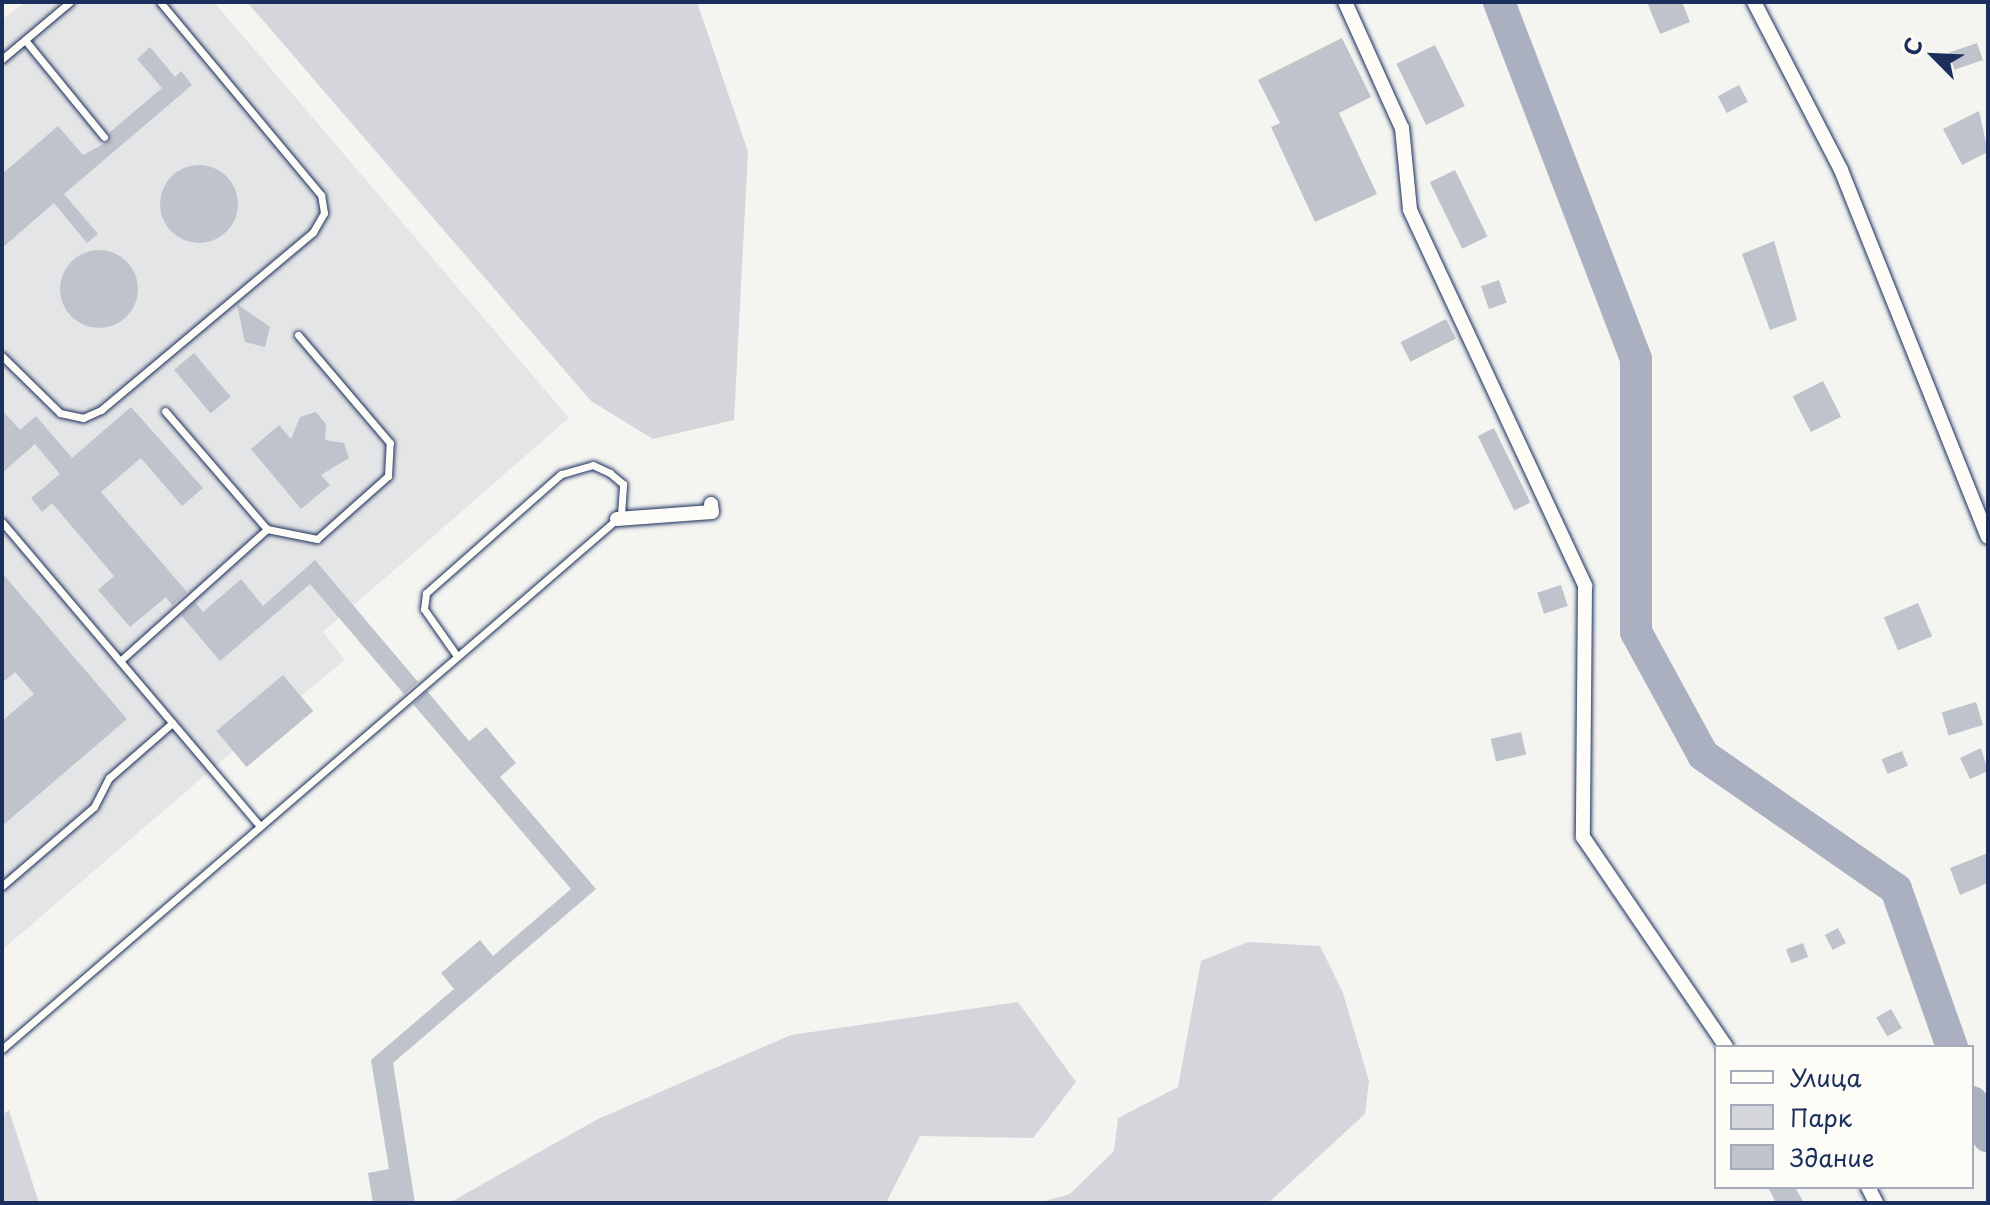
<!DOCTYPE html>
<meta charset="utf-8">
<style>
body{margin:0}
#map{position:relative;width:1990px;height:1205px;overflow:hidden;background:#f4f4f1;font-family:"Playpen Sans",sans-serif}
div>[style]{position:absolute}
.built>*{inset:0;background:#e4e5e6}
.green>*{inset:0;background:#d4d6db}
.river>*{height:32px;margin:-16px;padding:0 16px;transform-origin:16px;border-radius:16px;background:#aab0bf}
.building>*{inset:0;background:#bfc3cc;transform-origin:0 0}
.round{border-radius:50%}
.roads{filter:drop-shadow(0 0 2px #1b2f5e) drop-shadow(0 0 2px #1b2f5e)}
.lane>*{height:7px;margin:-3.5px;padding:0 3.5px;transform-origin:3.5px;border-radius:3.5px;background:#fdfcf7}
.street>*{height:14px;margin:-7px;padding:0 7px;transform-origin:7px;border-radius:7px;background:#fdfcf7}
span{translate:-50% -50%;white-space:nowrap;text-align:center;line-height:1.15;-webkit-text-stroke:6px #fdfcf7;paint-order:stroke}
.frame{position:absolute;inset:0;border:4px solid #1b2f5e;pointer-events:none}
.legend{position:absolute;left:1714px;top:1045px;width:260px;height:144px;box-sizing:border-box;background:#fdfcf7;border:2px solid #a3aaba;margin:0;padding:10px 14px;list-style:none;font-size:24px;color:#1b2f5e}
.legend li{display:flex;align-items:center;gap:16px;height:40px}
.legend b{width:40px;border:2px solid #a3aaba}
.north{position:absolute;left:1894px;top:16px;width:80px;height:80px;-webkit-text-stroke:6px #fdfcf7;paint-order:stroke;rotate:294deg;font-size:22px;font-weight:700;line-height:32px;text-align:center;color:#1b2f5e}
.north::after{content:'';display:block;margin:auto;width:28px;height:36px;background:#1b2f5e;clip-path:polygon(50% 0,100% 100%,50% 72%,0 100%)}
</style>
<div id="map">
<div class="built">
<div style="clip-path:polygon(25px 2px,214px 2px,569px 418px,323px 632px,345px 660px,301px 696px,313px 711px,246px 767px,233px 751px,2px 950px,2px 20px)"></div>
</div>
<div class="green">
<div style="clip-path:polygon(247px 2px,697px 2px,748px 152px,734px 420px,653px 439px,591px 401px)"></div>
<div style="clip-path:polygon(1248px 942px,1320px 946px,1343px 993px,1369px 1081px,1365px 1114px,1268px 1203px,1038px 1203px,1070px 1194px,1114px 1151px,1118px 1118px,1178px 1087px,1201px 961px)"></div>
<div style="clip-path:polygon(1018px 1002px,1076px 1082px,1033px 1138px,920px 1136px,886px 1203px,449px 1203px,598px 1119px,791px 1035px)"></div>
<div style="clip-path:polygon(9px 1110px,39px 1203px,2px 1203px,2px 1115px)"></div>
</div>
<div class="river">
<div style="left:1499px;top:2px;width:382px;rotate:69deg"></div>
<div style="left:1636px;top:359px;width:273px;rotate:90deg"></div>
<div style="left:1636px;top:632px;width:140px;rotate:61.4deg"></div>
<div style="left:1703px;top:755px;width:235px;rotate:34.8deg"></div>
<div style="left:1896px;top:889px;width:168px;rotate:70.5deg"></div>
<div style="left:1972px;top:1102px;width:38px;rotate:65deg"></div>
</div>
<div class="building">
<div style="clip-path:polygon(1647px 2px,1682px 2px,1690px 22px,1660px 34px)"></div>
<div style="clip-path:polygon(1342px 38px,1371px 97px,1339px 113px,1377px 194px,1315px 222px,1271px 127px,1280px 123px,1258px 80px)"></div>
<div style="left:1977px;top:43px;width:18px;height:30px;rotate:71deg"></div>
<div style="left:1435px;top:45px;width:68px;height:43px;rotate:64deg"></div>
<div style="clip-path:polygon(150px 47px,175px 77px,181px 71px,192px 85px,64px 194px,98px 234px,87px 243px,54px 203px,2px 248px,2px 174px,58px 126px,83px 155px,109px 141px,109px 133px,162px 88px,137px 59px)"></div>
<div style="left:1739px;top:85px;width:19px;height:24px;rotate:62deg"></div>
<div style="clip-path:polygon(1979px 111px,1988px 152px,1962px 165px,1943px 129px)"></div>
<div class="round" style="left:160px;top:165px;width:78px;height:78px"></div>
<div style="left:1455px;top:170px;width:74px;height:28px;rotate:64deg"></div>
<div style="clip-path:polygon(1774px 241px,1797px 320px,1770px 330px,1742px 254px)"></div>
<div class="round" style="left:60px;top:250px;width:78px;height:78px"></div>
<div style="left:1499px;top:280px;width:24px;height:19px;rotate:71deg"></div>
<div style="clip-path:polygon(237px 304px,270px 327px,265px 347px,245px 342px)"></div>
<div style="left:1446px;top:319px;width:22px;height:51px;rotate:63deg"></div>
<div style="left:194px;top:353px;width:57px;height:26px;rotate:50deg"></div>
<div style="left:1823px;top:381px;width:40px;height:34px;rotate:63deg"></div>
<div style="clip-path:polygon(131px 407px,203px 488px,182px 506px,141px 458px,101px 492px,187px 592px,172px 605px,166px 597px,130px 627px,98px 590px,114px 576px,52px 503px,42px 512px,31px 498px,60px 474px,35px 444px,2px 473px,2px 410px,20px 430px,36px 416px,72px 458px)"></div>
<div style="clip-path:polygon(316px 412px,326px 424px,325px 440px,344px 443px,349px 458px,321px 475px,330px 485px,301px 509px,251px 449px,279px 425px,291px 439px,300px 417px)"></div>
<div style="left:1494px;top:428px;width:83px;height:18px;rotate:64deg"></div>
<div style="clip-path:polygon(315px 560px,418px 682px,404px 694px,310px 584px,220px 661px,181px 615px,195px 602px,203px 612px,241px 579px,263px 606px)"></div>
<div style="clip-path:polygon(2px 573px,127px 719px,2px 826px,2px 721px,34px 694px,15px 672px,2px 683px)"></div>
<div style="left:1561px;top:585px;width:22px;height:25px;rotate:72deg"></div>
<div style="left:1918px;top:603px;width:36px;height:37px;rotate:67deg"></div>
<div style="left:283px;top:675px;width:47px;height:87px;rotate:50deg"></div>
<div style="clip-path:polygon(427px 691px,469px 741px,486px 727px,516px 763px,500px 777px,596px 889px,393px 1063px,415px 1203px,373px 1203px,368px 1173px,389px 1169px,371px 1060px,454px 989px,441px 973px,480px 940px,493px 956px,571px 889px,413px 704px)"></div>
<div style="left:1976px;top:702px;width:24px;height:36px;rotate:73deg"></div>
<div style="left:1521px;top:732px;width:23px;height:31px;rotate:77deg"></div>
<div style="clip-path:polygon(1981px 748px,1988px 771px,1970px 779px,1960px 758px)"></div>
<div style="left:1902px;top:751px;width:16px;height:22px;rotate:68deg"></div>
<div style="clip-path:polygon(1988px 853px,1988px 883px,1960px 895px,1950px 868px)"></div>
<div style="left:1838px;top:928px;width:17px;height:15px;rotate:62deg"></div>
<div style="left:1803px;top:943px;width:15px;height:18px;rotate:70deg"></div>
<div style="left:1891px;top:1009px;width:22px;height:17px;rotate:60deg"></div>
<div style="clip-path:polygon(1768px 1187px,1795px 1187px,1804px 1203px,1776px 1203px)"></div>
</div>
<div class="roads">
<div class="lane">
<div style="left:25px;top:40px;width:125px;rotate:50.8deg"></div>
<div style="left:2px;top:59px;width:89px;rotate:-40deg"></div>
<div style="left:2px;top:356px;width:81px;rotate:44.5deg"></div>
<div style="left:60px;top:413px;width:24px;rotate:12deg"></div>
<div style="left:83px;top:418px;width:20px;rotate:-24deg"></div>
<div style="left:101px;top:410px;width:277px;rotate:-40deg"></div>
<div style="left:313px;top:232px;width:22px;rotate:-60deg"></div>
<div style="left:324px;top:213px;width:18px;rotate:-99deg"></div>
<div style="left:321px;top:195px;width:251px;rotate:-129.8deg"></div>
<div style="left:165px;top:411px;width:156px;rotate:49.2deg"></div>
<div style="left:2px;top:522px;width:399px;rotate:49.7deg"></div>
<div style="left:120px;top:661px;width:198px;rotate:-41.9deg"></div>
<div style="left:267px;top:529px;width:51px;rotate:11.3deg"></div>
<div style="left:317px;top:539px;width:95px;rotate:-41.6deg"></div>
<div style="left:388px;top:476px;width:33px;rotate:-87deg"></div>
<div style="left:390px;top:443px;width:142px;rotate:-130.4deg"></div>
<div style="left:2px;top:886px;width:121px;rotate:-40.7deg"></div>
<div style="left:94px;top:807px;width:33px;rotate:-63deg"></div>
<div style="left:109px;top:778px;width:84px;rotate:-41.1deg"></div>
<div style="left:2px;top:1049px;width:812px;rotate:-40.75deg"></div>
<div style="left:617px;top:519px;width:6px;rotate:-45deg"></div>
<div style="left:621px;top:515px;width:31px;rotate:-86deg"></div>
<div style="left:623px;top:484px;width:17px;rotate:-140deg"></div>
<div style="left:610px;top:473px;width:19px;rotate:-155deg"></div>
<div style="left:593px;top:465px;width:33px;rotate:164deg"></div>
<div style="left:561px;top:474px;width:180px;rotate:138.6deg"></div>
<div style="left:426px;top:593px;width:16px;rotate:97deg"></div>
<div style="left:424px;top:609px;width:57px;rotate:54.9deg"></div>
</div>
<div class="street">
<div style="left:1345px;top:2px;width:138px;rotate:65.7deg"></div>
<div style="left:1402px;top:128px;width:82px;rotate:84.4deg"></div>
<div style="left:1410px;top:210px;width:415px;rotate:65deg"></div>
<div style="left:1585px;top:586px;width:251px;rotate:90.5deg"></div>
<div style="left:1583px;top:837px;width:254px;rotate:55.7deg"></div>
<div style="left:1754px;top:2px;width:189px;rotate:62.6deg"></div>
<div style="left:1841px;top:170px;width:395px;rotate:68.2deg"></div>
<div style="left:617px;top:519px;width:95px;rotate:-4.2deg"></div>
<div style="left:712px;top:512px;width:8px;rotate:-97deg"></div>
<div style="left:1868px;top:1187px;width:18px;rotate:63deg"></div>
</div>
</div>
<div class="frame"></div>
<ul class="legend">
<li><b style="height:10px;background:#fdfcf7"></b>Улица</li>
<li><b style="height:22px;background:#d4d6db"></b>Парк</li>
<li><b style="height:22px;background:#bfc3cc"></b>Здание</li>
</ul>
<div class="north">С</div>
</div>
